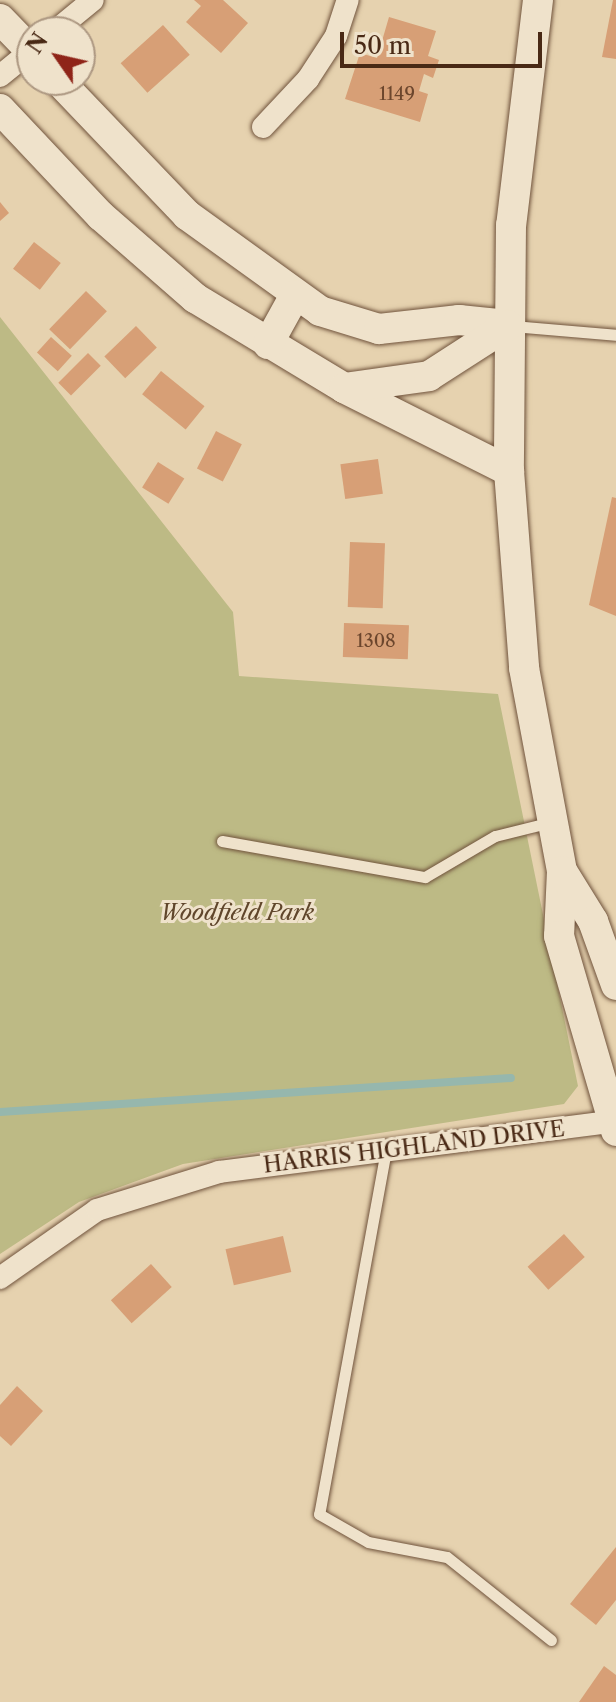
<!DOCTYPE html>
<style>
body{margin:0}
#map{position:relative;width:616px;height:1702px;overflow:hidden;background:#e6d2af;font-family:"Libre Caslon Text",serif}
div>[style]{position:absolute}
.green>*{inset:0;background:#bdba85}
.stream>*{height:8px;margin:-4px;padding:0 4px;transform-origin:4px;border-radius:4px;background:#96b7ad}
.building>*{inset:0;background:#d79f76;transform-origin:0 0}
.roads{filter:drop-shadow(0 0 2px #70533c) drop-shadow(0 0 2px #70533c)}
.lane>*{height:11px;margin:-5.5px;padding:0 5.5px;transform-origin:5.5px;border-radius:5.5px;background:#efe2cb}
.street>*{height:22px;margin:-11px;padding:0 11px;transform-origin:11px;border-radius:11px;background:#efe2cb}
.secondary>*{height:30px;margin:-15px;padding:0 15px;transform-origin:15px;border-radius:15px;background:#efe2cb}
span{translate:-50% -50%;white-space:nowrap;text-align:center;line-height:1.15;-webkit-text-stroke:6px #efe2cb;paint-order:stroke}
.number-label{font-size:18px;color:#6c462d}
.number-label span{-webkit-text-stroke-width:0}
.park-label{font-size:22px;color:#60462b;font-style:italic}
.street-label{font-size:22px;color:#492915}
.north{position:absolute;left:16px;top:16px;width:80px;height:80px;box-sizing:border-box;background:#efe2cb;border:2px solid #ad9882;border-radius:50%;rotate:304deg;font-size:22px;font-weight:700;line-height:32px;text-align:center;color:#492915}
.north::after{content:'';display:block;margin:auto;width:28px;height:36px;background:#8f2418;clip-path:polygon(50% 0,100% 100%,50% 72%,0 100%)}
.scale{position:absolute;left:340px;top:32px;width:202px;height:36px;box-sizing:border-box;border:4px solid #492915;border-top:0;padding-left:10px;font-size:24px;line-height:28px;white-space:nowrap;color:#492915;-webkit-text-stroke:6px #efe2cb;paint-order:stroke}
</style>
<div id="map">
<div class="green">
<div style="clip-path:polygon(0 317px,233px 612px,239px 676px,498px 694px,578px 1086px,564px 1104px,183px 1164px,79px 1202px,0 1254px)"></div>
</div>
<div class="stream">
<div style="left:0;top:1112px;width:512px;rotate:-3.81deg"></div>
</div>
<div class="building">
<div style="clip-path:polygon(194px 0,223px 0,248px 23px,221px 53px,186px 22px,201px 6px)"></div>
<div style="clip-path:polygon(613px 0,616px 0,616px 59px,602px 57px)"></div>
<div style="clip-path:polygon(389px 17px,436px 31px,428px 56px,439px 60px,433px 78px,424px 74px,419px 91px,428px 94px,420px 122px,345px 99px,360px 53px,377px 58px)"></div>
<div style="left:163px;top:25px;width:40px;height:57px;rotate:48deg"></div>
<div style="clip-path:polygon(0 202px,9px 213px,0 221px)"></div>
<div style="left:34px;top:242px;width:34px;height:34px;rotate:38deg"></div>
<div style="left:86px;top:291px;width:29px;height:53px;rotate:44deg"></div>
<div style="left:136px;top:326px;width:30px;height:44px;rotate:46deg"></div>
<div style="left:51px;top:337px;width:28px;height:21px;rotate:42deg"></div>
<div style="left:88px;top:353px;width:18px;height:42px;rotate:45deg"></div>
<div style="left:161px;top:371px;width:56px;height:30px;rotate:39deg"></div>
<div style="left:216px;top:431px;width:29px;height:42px;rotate:27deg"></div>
<div style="left:378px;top:459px;width:35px;height:38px;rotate:82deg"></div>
<div style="left:158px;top:462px;width:31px;height:30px;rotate:32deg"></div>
<div style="clip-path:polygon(612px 497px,616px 498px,616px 616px,589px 605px)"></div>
<div style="left:350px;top:542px;width:35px;height:65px;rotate:2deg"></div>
<div style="left:344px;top:623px;width:65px;height:34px;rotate:2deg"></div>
<div style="left:564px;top:1234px;width:31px;height:49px;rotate:48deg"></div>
<div style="left:283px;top:1236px;width:37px;height:59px;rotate:77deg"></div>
<div style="left:151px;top:1264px;width:31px;height:54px;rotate:48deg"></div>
<div style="clip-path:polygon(17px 1386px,43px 1411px,11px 1446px,0 1436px,0 1405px)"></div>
<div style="clip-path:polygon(616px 1547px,616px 1600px,596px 1625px,570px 1604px)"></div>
<div style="clip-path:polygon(604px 1666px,616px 1675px,616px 1702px,579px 1702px)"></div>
</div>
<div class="roads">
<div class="lane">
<div style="left:512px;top:326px;width:104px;rotate:4.9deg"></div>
<div style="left:222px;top:841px;width:206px;rotate:10.1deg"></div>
<div style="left:425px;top:877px;width:81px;rotate:-30.4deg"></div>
<div style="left:495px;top:836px;width:58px;rotate:-14deg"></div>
<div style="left:386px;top:1150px;width:370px;rotate:100.4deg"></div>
<div style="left:319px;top:1514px;width:56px;rotate:29.7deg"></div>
<div style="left:368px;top:1542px;width:80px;rotate:10.8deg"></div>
<div style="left:447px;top:1557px;width:133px;rotate:38.6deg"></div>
</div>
<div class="street">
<div style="left:54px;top:32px;width:50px;rotate:-39.4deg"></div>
<div style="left:0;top:76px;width:41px;rotate:-39.1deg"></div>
<div style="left:263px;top:127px;width:66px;rotate:-46.8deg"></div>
<div style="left:308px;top:79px;width:51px;rotate:-56.9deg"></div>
<div style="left:336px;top:36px;width:38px;rotate:-72deg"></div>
<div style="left:0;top:1278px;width:118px;rotate:-35deg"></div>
<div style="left:97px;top:1210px;width:128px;rotate:-17.3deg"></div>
<div style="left:219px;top:1172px;width:400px;rotate:-7.3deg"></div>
</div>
<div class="secondary">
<div style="left:538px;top:0;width:227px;rotate:96.8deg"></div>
<div style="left:511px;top:225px;width:246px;rotate:90.5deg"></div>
<div style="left:509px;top:471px;width:198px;rotate:85.6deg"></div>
<div style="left:524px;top:668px;width:207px;rotate:79.4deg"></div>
<div style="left:562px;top:871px;width:65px;rotate:92.6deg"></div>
<div style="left:559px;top:936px;width:203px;rotate:73.7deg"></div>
<div style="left:0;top:19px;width:46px;rotate:45.9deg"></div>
<div style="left:58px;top:80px;width:187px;rotate:46.3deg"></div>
<div style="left:187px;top:215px;width:164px;rotate:35.8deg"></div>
<div style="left:320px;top:311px;width:62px;rotate:17deg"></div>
<div style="left:379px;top:329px;width:81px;rotate:-6.4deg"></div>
<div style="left:459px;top:320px;width:49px;rotate:5.8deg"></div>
<div style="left:0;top:109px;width:147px;rotate:46.7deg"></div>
<div style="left:101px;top:216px;width:125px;rotate:41.1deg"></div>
<div style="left:195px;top:298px;width:174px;rotate:31.1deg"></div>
<div style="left:344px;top:388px;width:185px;rotate:26.7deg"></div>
<div style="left:268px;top:344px;width:56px;rotate:-61.1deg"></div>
<div style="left:344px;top:388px;width:86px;rotate:-8deg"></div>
<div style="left:429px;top:376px;width:94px;rotate:-32.8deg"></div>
<div style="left:562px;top:871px;width:59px;rotate:58.2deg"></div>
<div style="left:593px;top:921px;width:68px;rotate:70.2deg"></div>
</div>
</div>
<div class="number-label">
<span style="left:397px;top:94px">1149</span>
<span style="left:376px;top:641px">1308</span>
</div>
<div class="park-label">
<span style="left:237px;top:913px">Woodfield Park</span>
</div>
<div class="street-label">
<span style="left:414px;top:1147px;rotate:-7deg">HARRIS HIGHLAND DRIVE</span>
</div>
<div class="north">N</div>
<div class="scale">50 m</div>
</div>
